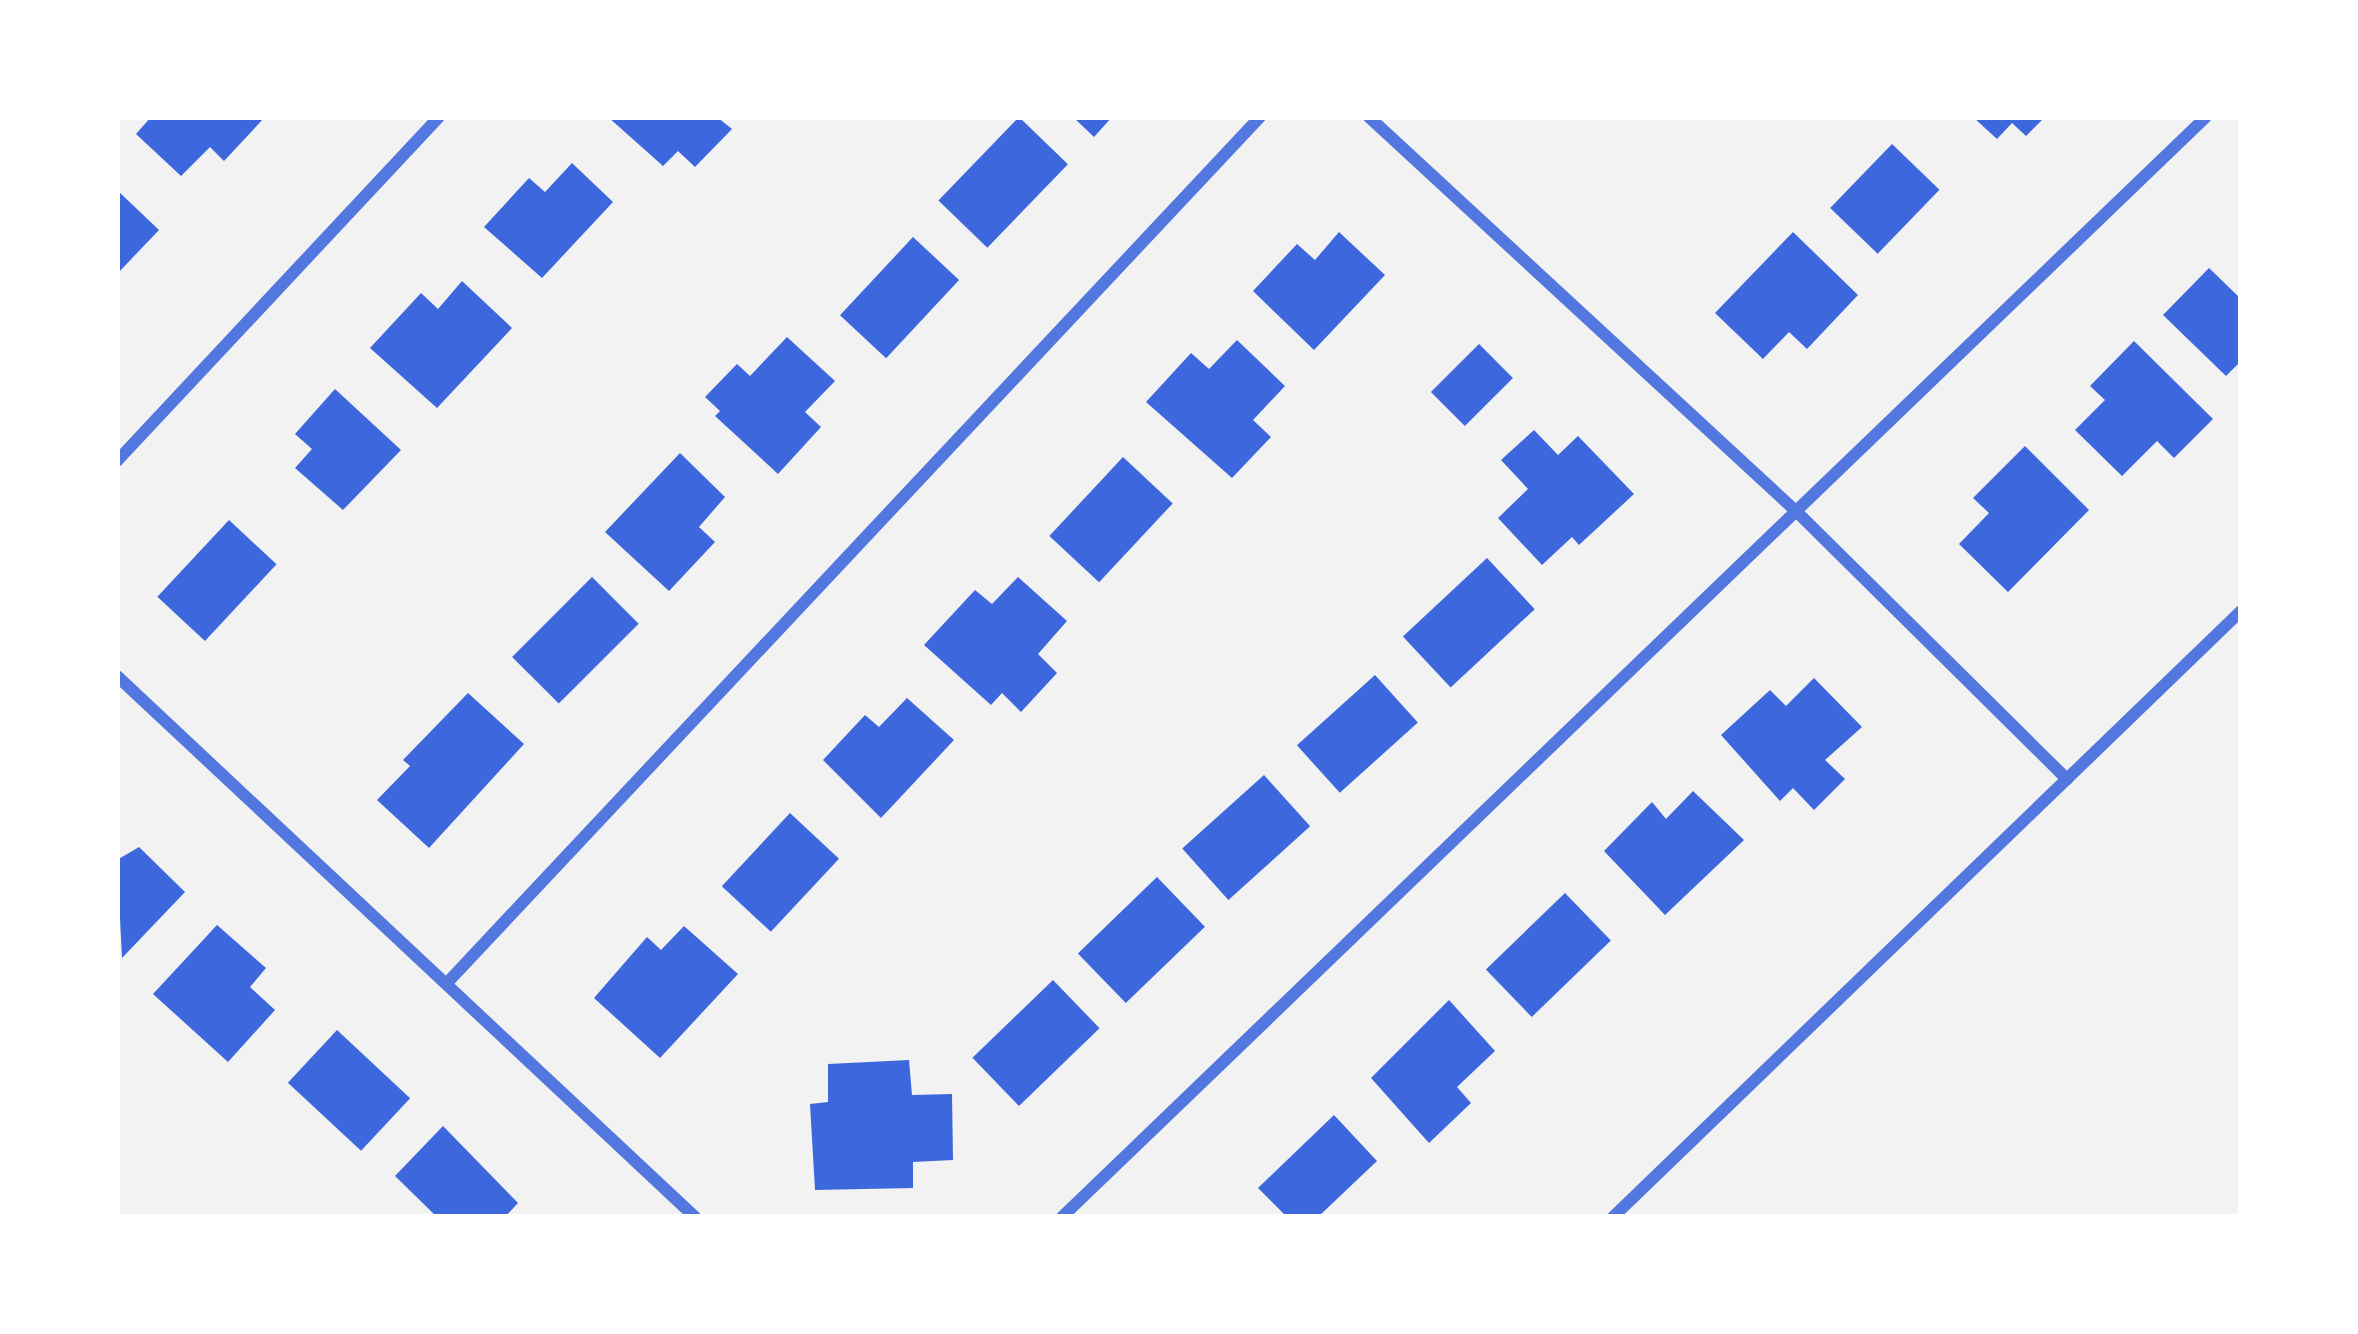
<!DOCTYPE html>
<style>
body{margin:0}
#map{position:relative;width:2358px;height:1334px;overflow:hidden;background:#f2f2f2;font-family:"Sofia Sans Condensed",sans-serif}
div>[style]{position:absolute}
.building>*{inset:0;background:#3d67dc;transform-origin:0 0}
.minor>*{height:12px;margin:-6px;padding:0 6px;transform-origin:6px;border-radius:6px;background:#5277de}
span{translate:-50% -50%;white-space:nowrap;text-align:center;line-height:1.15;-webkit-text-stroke:9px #fff;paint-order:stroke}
.frame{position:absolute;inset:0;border:120px solid #fff;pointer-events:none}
</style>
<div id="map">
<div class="building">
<div style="clip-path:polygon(151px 117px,265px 117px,224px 161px,210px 147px,181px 176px,136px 134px)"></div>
<div style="clip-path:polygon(608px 117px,717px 117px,732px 129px,695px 167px,678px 151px,663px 166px)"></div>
<div style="left:1019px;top:117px;width:68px;height:116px;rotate:44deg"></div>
<div style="clip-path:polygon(1073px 117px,1112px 117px,1094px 137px)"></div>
<div style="clip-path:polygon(1973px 117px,2045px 117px,2026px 136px,2012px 123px,1997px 139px)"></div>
<div style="left:1892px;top:144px;width:66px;height:89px;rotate:44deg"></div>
<div style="clip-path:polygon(572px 163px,613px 202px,542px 278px,484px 227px,529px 178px,545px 192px)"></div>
<div style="clip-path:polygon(117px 190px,159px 230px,117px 274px)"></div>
<div style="clip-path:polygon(1339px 232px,1385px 275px,1314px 350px,1253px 291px,1297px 244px,1315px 260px)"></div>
<div style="clip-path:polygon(1793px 232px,1858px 295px,1807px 349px,1789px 332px,1763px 359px,1715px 313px)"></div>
<div style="left:913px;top:237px;width:63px;height:107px;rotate:43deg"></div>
<div style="clip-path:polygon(2209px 268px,2241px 299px,2241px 361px,2226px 376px,2163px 315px)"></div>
<div style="clip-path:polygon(462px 281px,512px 328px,437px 408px,370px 348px,421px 293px,438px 309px)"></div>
<div style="clip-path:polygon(787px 337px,835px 381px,805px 412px,821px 427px,778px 474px,715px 416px,720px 411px,705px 397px,737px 364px,750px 376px)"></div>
<div style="clip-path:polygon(1237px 340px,1285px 386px,1253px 420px,1271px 437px,1232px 478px,1146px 402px,1191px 353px,1209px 369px)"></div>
<div style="clip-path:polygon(2134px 341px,2213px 419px,2174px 458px,2157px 441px,2122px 476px,2075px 430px,2105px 400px,2090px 386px)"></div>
<div style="left:1479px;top:344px;width:48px;height:68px;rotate:45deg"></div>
<div style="clip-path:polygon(335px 389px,401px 450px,343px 510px,295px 468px,312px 449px,295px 434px)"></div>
<div style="clip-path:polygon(1534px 430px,1558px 455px,1578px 436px,1634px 494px,1579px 545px,1572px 537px,1542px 565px,1498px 518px,1528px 489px,1501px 460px)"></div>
<div style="clip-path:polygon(2025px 446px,2089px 510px,2008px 592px,1959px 544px,1989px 513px,1973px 498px)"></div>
<div style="clip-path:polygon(680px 453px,725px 497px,699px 527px,715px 542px,669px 591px,605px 532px)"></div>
<div style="left:1123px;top:457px;width:68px;height:108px;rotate:43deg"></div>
<div style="left:229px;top:520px;width:65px;height:105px;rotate:43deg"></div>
<div style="left:1487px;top:558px;width:70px;height:115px;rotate:47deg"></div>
<div style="left:592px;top:577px;width:66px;height:113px;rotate:45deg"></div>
<div style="clip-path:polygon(1018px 577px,1067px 621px,1038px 654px,1057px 673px,1021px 712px,1002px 693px,991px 705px,924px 645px,975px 590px,992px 604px)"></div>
<div style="left:1375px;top:675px;width:64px;height:105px;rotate:48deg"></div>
<div style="clip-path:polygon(1814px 678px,1862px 727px,1825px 760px,1845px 779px,1814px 810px,1793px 788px,1780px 801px,1721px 735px,1770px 690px,1786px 706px)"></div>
<div style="clip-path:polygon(468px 693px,524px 744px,429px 848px,377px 800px,410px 766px,403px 760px)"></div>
<div style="clip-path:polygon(907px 698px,954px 740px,881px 818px,823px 760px,865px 715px,879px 727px)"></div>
<div style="left:1264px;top:775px;width:69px;height:110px;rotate:48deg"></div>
<div style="clip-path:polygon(1693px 791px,1744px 840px,1665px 915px,1604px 851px,1652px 802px,1666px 819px)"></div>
<div style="left:790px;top:813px;width:67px;height:100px;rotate:43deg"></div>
<div style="clip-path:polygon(139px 847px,185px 892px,122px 958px,117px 860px)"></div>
<div style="left:1157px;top:877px;width:69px;height:110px;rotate:46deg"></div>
<div style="left:1565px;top:893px;width:66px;height:110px;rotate:46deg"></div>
<div style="clip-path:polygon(217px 925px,266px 968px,250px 987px,275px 1010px,228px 1062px,153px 994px)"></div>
<div style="clip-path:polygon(684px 926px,738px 974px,660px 1058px,594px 998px,647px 937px,661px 950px)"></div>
<div style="left:1053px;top:980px;width:67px;height:112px;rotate:46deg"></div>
<div style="clip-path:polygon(1449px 1000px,1495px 1051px,1457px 1087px,1471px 1103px,1429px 1143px,1371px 1078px)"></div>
<div style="left:337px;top:1030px;width:100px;height:72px;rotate:43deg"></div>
<div style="clip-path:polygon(909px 1060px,912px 1095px,952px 1094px,953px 1160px,913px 1162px,913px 1188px,815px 1190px,810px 1104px,828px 1102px,828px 1064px)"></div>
<div style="clip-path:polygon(1334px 1115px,1377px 1161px,1318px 1217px,1287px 1217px,1258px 1188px)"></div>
<div style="clip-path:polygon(443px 1126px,518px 1203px,505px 1217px,437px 1217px,395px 1176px)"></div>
</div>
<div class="minor">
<div style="left:1369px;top:117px;width:585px;rotate:42.71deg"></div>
<div style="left:1799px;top:514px;width:377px;rotate:44.7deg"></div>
<div style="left:117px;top:461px;width:471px;rotate:-46.9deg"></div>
<div style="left:117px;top:676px;width:792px;rotate:43.11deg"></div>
<div style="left:447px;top:983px;width:1188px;rotate:-46.81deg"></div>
<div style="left:1062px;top:1217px;width:1587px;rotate:-43.88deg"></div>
<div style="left:1613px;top:1217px;width:873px;rotate:-43.98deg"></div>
</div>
<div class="frame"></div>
</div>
